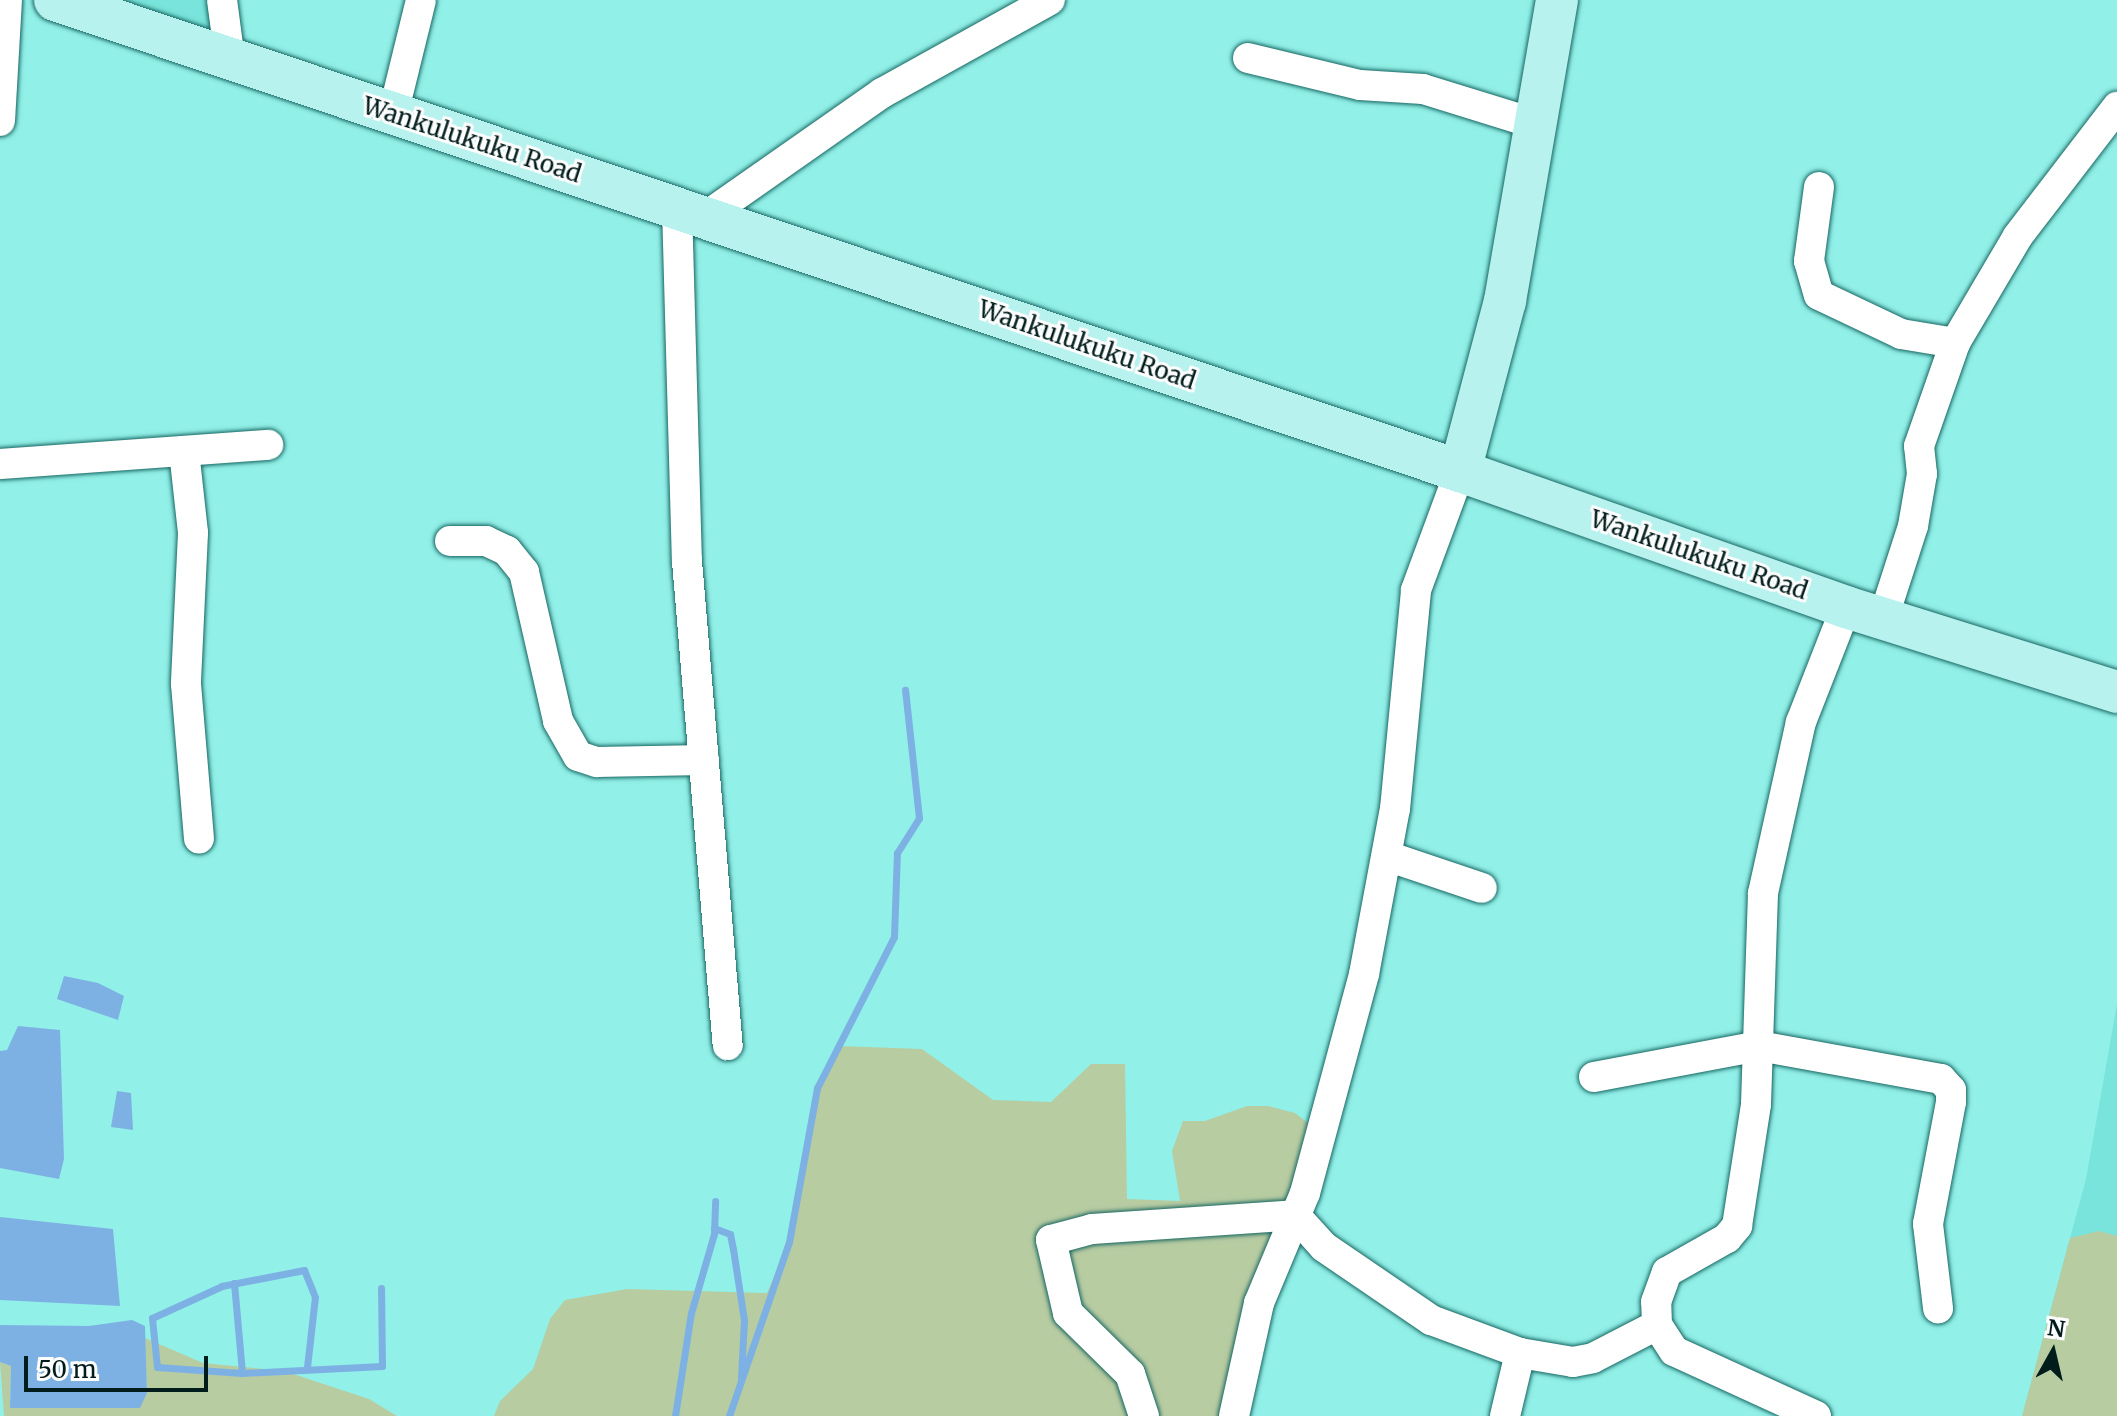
<!DOCTYPE html>
<style>
body{margin:0}
#map{position:relative;width:2117px;height:1416px;overflow:hidden;background:#91f0e8;font-family:Merriweather,serif}
div>[style]{position:absolute}
.built>*{inset:0;background:#79e4db}
.green>*{inset:0;background:#b8cca2}
.water>*{inset:0;background:#7eb1e3}
.stream>*{height:7px;margin:-3.5px;padding:0 3.5px;transform-origin:3.5px;border-radius:3.5px;background:#7eb1e3}
.roads{filter:drop-shadow(0 0 2px #186762) drop-shadow(0 0 2px #186762)}
.street>*{height:30px;margin:-15px;padding:0 15px;transform-origin:15px;border-radius:15px;background:#fff}
.secondary>*{height:42px;margin:-21px;padding:0 21px;transform-origin:21px;border-radius:21px;background:#b7f2ef}
span{translate:-50% -50%;white-space:nowrap;text-align:center;line-height:1.15;-webkit-text-stroke:6px #fdfdfd;paint-order:stroke}
.street-label{font-size:24px;color:#001d1b}
.north{position:absolute;left:2013px;top:1312px;width:80px;height:80px;-webkit-text-stroke:6px #fdfdfd;paint-order:stroke;rotate:8deg;font-size:22px;font-weight:700;line-height:32px;text-align:center;color:#001d1b}
.north::after{content:'';display:block;margin:auto;width:28px;height:36px;background:#001d1b;clip-path:polygon(50% 0,100% 100%,50% 72%,0 100%)}
.scale{position:absolute;left:24px;top:1356px;width:184px;height:36px;box-sizing:border-box;border:4px solid #001d1b;border-top:0;padding-left:10px;font-size:24px;line-height:28px;white-space:nowrap;color:#001d1b;-webkit-text-stroke:6px #fdfdfd;paint-order:stroke}
</style>
<div id="map">
<div class="built">
<div style="clip-path:polygon(109px 0,221px 0,219px 24px,205px 29px)"></div>
<div style="clip-path:polygon(2117px 1004px,2117px 1416px,2022px 1416px,2086px 1179px)"></div>
</div>
<div class="green">
<div style="clip-path:polygon(839px 1046px,922px 1049px,993px 1100px,1051px 1102px,1091px 1064px,1125px 1064px,1127px 1199px,1180px 1201px,1172px 1151px,1183px 1121px,1205px 1121px,1247px 1106px,1268px 1106px,1295px 1113px,1312px 1126px,1228px 1416px,494px 1416px,500px 1401px,533px 1369px,550px 1319px,565px 1300px,627px 1289px,767px 1293px,789px 1242px,817px 1088px)"></div>
<div style="clip-path:polygon(2099px 1231px,2117px 1236px,2117px 1416px,2022px 1416px,2070px 1238px)"></div>
<div style="clip-path:polygon(145px 1338px,203px 1363px,284px 1371px,369px 1399px,397px 1416px,4px 1416px,0 1362px,11px 1366px,10px 1407px,147px 1393px)"></div>
</div>
<div class="water">
<div style="clip-path:polygon(64px 976px,98px 983px,124px 996px,118px 1020px,57px 999px)"></div>
<div style="clip-path:polygon(18px 1026px,60px 1030px,64px 1159px,59px 1179px,0 1168px,0 1051px,7px 1050px)"></div>
<div style="clip-path:polygon(117px 1091px,131px 1093px,133px 1130px,111px 1127px)"></div>
<div style="clip-path:polygon(0 1217px,113px 1229px,120px 1306px,0 1300px)"></div>
<div style="clip-path:polygon(132px 1320px,145px 1326px,147px 1393px,140px 1408px,10px 1408px,11px 1366px,0 1362px,0 1325px,89px 1326px)"></div>
</div>
<div class="stream">
<div style="left:714px;top:1228px;width:17px;rotate:21deg"></div>
<div style="left:730px;top:1234px;width:15px;rotate:79deg"></div>
<div style="left:733px;top:1249px;width:72px;rotate:81.2deg"></div>
<div style="left:744px;top:1320px;width:58px;rotate:93deg"></div>
<div style="left:234px;top:1283px;width:90px;rotate:84.9deg"></div>
<div style="left:307px;top:1367px;width:70px;rotate:-83.5deg"></div>
<div style="left:315px;top:1297px;width:29px;rotate:-112deg"></div>
<div style="left:304px;top:1270px;width:84px;rotate:169deg"></div>
<div style="left:222px;top:1286px;width:77px;rotate:155.4deg"></div>
<div style="left:152px;top:1318px;width:49px;rotate:84.2deg"></div>
<div style="left:157px;top:1367px;width:85px;rotate:4deg"></div>
<div style="left:242px;top:1373px;width:140px;rotate:-2.9deg"></div>
<div style="left:382px;top:1366px;width:78px;rotate:-90.7deg"></div>
<div style="left:675px;top:1416px;width:104px;rotate:-81.2deg"></div>
<div style="left:691px;top:1313px;width:82px;rotate:-73.8deg"></div>
<div style="left:714px;top:1234px;width:33px;rotate:-88deg"></div>
<div style="left:729px;top:1416px;width:184px;rotate:-71deg"></div>
<div style="left:789px;top:1242px;width:157px;rotate:-79.7deg"></div>
<div style="left:817px;top:1088px;width:169px;rotate:-63deg"></div>
<div style="left:894px;top:937px;width:84px;rotate:-88deg"></div>
<div style="left:897px;top:853px;width:41px;rotate:-57.8deg"></div>
<div style="left:919px;top:818px;width:129px;rotate:-96.2deg"></div>
</div>
<div class="roads">
<div class="street">
<div style="left:222px;top:0;width:61px;rotate:82.4deg"></div>
<div style="left:1248px;top:58px;width:115px;rotate:13.6deg"></div>
<div style="left:1360px;top:85px;width:63px;rotate:3.6deg"></div>
<div style="left:1423px;top:89px;width:118px;rotate:17.2deg"></div>
<div style="left:393px;top:114px;width:117px;rotate:-76.2deg"></div>
<div style="left:0;top:121px;width:121px;rotate:-86.7deg"></div>
<div style="left:1819px;top:187px;width:75px;rotate:97.7deg"></div>
<div style="left:1809px;top:261px;width:35px;rotate:74deg"></div>
<div style="left:1819px;top:295px;width:91px;rotate:25.4deg"></div>
<div style="left:1901px;top:334px;width:55px;rotate:9.5deg"></div>
<div style="left:1955px;top:343px;width:124px;rotate:-59.5deg"></div>
<div style="left:2018px;top:236px;width:163px;rotate:-52.5deg"></div>
<div style="left:677px;top:207px;width:354px;rotate:88.4deg"></div>
<div style="left:687px;top:561px;width:486px;rotate:85.2deg"></div>
<div style="left:705px;top:217px;width:216px;rotate:-35deg"></div>
<div style="left:882px;top:93px;width:192px;rotate:-29deg"></div>
<div style="left:184px;top:451px;width:82px;rotate:83.7deg"></div>
<div style="left:193px;top:533px;width:151px;rotate:92.7deg"></div>
<div style="left:186px;top:684px;width:155px;rotate:85.2deg"></div>
<div style="left:0;top:464px;width:269px;rotate:-4.1deg"></div>
<div style="left:450px;top:541px;width:36px"></div>
<div style="left:486px;top:541px;width:23px;rotate:25deg"></div>
<div style="left:507px;top:551px;width:27px;rotate:51deg"></div>
<div style="left:524px;top:572px;width:153px;rotate:77.1deg"></div>
<div style="left:558px;top:721px;width:40px;rotate:60.3deg"></div>
<div style="left:578px;top:756px;width:20px;rotate:18deg"></div>
<div style="left:597px;top:762px;width:107px;rotate:-1.1deg"></div>
<div style="left:1883px;top:619px;width:98px;rotate:-72.1deg"></div>
<div style="left:1913px;top:526px;width:53px;rotate:-80.2deg"></div>
<div style="left:1922px;top:474px;width:28px;rotate:-96deg"></div>
<div style="left:1919px;top:446px;width:109px;rotate:-70.7deg"></div>
<div style="left:1387px;top:856px;width:100px;rotate:18.6deg"></div>
<div style="left:1594px;top:1077px;width:168px;rotate:-10.6deg"></div>
<div style="left:1759px;top:1046px;width:185px;rotate:10.3deg"></div>
<div style="left:1941px;top:1079px;width:15px;rotate:48deg"></div>
<div style="left:1951px;top:1090px;width:12px;rotate:90deg"></div>
<div style="left:1951px;top:1102px;width:124px;rotate:100.7deg"></div>
<div style="left:1928px;top:1224px;width:85px;rotate:83.2deg"></div>
<div style="left:1144px;top:1416px;width:44px;rotate:-108.4deg"></div>
<div style="left:1130px;top:1374px;width:87px;rotate:-135.5deg"></div>
<div style="left:1068px;top:1313px;width:75px;rotate:-103.1deg"></div>
<div style="left:1051px;top:1240px;width:42px;rotate:-15deg"></div>
<div style="left:1092px;top:1229px;width:203px;rotate:-3.9deg"></div>
<div style="left:1295px;top:1215px;width:43px;rotate:47.8deg"></div>
<div style="left:1324px;top:1247px;width:130px;rotate:34.3deg"></div>
<div style="left:1431px;top:1320px;width:95px;rotate:20.3deg"></div>
<div style="left:1234px;top:1416px;width:116px;rotate:-77.5deg"></div>
<div style="left:1259px;top:1303px;width:119px;rotate:-67.3deg"></div>
<div style="left:1305px;top:1193px;width:227px;rotate:-74.9deg"></div>
<div style="left:1364px;top:974px;width:168px;rotate:-79.4deg"></div>
<div style="left:1395px;top:809px;width:220px;rotate:-84.5deg"></div>
<div style="left:1416px;top:590px;width:127px;rotate:-69.7deg"></div>
<div style="left:1505px;top:1416px;width:65px;rotate:-76.6deg"></div>
<div style="left:1520px;top:1353px;width:54px;rotate:9.6deg"></div>
<div style="left:1573px;top:1362px;width:20px;rotate:-11deg"></div>
<div style="left:1593px;top:1358px;width:72px;rotate:-27.3deg"></div>
<div style="left:1816px;top:1416px;width:156px;rotate:-155.4deg"></div>
<div style="left:1674px;top:1351px;width:31px;rotate:-123deg"></div>
<div style="left:1657px;top:1325px;width:23px;rotate:-92deg"></div>
<div style="left:1656px;top:1302px;width:32px;rotate:-70deg"></div>
<div style="left:1667px;top:1272px;width:69px;rotate:-29.5deg"></div>
<div style="left:1727px;top:1238px;width:16px;rotate:-50deg"></div>
<div style="left:1737px;top:1226px;width:123px;rotate:-81.1deg"></div>
<div style="left:1756px;top:1104px;width:211px;rotate:-88.1deg"></div>
<div style="left:1763px;top:893px;width:175px;rotate:-77.5deg"></div>
<div style="left:1801px;top:722px;width:123px;rotate:-68.6deg"></div>
</div>
<div class="secondary">
<div style="left:55px;top:0;width:1482px;rotate:18.53deg"></div>
<div style="left:1460px;top:471px;width:409px;rotate:19.4deg"></div>
<div style="left:1846px;top:607px;width:284px;rotate:17.4deg"></div>
<div style="left:1460px;top:471px;width:176px;rotate:-75.2deg"></div>
<div style="left:1505px;top:301px;width:305px;rotate:-80.2deg"></div>
</div>
</div>
<div class="street-label">
<span style="left:472px;top:140px;rotate:18deg">Wankulukuku Road</span>
<span style="left:1087px;top:345px;rotate:19deg">Wankulukuku Road</span>
<span style="left:1699px;top:555px;rotate:19deg">Wankulukuku Road</span>
</div>
<div class="north">N</div>
<div class="scale">50 m</div>
</div>
